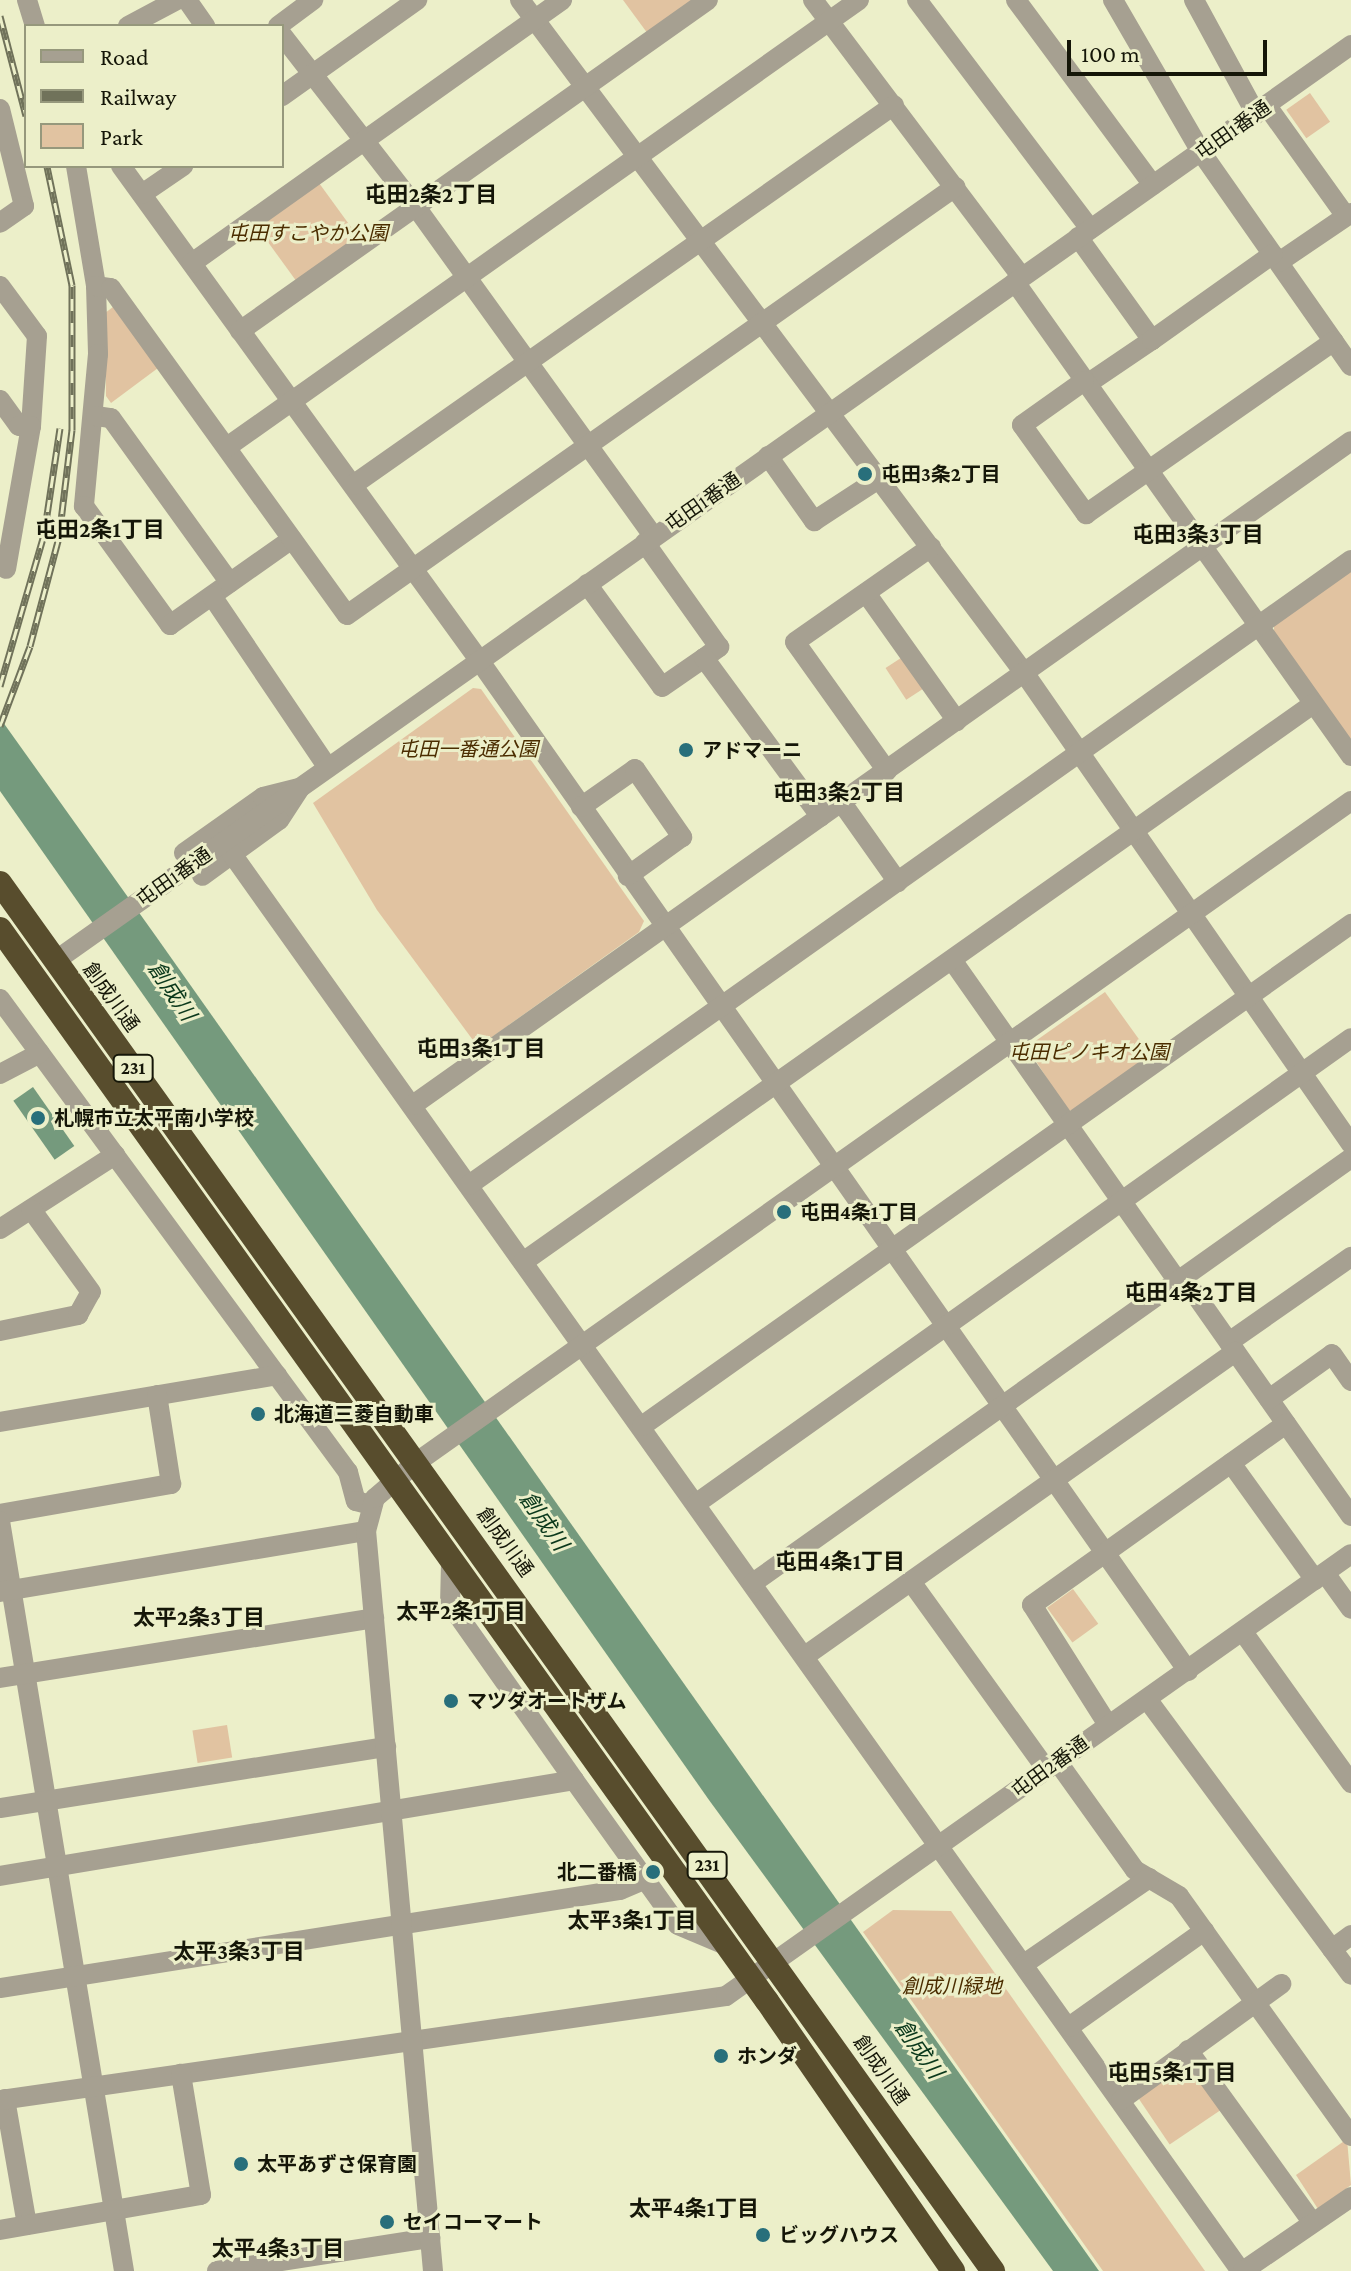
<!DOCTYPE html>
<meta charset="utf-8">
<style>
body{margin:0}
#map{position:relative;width:1351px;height:2271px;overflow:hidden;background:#ecefc9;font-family:"Crimson Pro","Noto Sans JP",serif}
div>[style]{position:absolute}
.green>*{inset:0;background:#e1c3a1;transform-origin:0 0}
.water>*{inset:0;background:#759a7d;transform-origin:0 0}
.minor>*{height:20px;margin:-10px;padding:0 10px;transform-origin:10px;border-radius:10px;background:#a6a091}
.highway>*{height:24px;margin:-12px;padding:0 12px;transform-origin:12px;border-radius:12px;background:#584d2d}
.rail>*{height:7px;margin-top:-3.5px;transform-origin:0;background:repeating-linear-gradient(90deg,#ecefc9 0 12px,#70725a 0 24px);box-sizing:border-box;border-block:2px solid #70725a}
.dots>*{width:22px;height:22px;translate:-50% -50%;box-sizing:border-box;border:4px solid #ecefc9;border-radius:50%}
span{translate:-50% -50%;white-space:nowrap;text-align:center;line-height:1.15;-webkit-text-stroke:6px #ecefc9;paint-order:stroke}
.shield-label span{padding:2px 6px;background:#ecefc9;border:2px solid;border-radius:6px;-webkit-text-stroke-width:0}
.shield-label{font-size:18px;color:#151608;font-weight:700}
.street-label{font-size:20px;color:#151608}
.park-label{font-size:20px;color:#4b2d00;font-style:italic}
.poi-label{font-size:20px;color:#151608;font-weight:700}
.left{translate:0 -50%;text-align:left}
.right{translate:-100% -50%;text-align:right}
.neighbourhood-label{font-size:22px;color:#151608;font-weight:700}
.water-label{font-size:22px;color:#0a381b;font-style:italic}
.legend{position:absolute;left:24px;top:24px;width:260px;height:144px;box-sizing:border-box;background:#ecefc9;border:2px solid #96987c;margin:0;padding:10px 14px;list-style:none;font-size:24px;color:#151608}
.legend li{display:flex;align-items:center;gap:16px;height:40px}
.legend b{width:40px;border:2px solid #96987c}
.scale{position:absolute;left:1067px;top:40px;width:200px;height:36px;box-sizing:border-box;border:4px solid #151608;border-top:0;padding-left:10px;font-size:24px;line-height:28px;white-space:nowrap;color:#151608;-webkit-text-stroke:6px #ecefc9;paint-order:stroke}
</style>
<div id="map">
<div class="green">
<div style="clip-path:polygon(623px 0,696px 0,648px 34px)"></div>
<div style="left:1310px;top:93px;width:35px;height:29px;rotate:55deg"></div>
<div style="left:319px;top:183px;width:69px;height:76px;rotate:54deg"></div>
<div style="clip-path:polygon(113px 307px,158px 368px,111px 403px,106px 396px,105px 313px)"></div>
<div style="clip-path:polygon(1351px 571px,1351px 741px,1274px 632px,1274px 625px)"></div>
<div style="left:904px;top:656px;width:38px;height:22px;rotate:57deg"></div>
<div style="clip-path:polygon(473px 688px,481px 689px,644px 921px,639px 932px,478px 1047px,377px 910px,313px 803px)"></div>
<div style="clip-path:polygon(1105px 992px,1151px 1056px,1074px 1111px,1067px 1110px,1027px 1047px)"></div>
<div style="left:1073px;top:1589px;width:43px;height:32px;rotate:54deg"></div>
<div style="left:227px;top:1725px;width:33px;height:35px;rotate:81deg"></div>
<div style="clip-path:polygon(893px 1910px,951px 1911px,1205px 2271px,1103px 2271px,863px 1932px)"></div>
<div style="left:1190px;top:2062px;width:57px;height:63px;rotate:56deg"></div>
<div style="clip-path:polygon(1347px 2139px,1351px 2185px,1318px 2209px,1296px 2175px)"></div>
</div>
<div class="water">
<div style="clip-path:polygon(0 718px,155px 935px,1099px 2271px,1053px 2271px,709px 1800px,0 791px)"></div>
<div style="left:33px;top:1087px;width:72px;height:24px;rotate:55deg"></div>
</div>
<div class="minor">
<div style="left:27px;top:0;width:27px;rotate:73deg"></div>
<div style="left:187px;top:0;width:32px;rotate:55deg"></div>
<div style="left:520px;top:0;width:842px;rotate:53.16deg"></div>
<div style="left:1025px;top:674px;width:572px;rotate:55.25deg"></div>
<div style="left:813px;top:0;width:347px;rotate:53deg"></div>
<div style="left:917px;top:0;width:287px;rotate:52.9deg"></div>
<div style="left:1016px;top:0;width:230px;rotate:53.5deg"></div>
<div style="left:1113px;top:0;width:176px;rotate:59.9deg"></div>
<div style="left:1201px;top:152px;width:261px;rotate:55deg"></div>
<div style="left:1194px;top:0;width:130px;rotate:61.5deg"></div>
<div style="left:128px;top:26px;width:55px;rotate:-28deg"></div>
<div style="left:278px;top:26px;width:44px;rotate:-36.6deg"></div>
<div style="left:282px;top:35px;width:218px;rotate:52.1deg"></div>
<div style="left:416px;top:207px;width:407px;rotate:54.2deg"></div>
<div style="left:282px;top:96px;width:166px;rotate:-35.4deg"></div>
<div style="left:1267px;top:106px;width:134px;rotate:54.4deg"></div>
<div style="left:0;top:109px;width:100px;rotate:76.1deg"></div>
<div style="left:24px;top:206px;width:29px;rotate:145deg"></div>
<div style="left:76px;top:166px;width:122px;rotate:80.5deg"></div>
<div style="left:96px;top:286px;width:68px;rotate:88.3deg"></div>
<div style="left:98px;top:354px;width:153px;rotate:95.3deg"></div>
<div style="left:84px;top:506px;width:147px;rotate:54.1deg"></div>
<div style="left:170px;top:625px;width:149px;rotate:-35.2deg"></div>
<div style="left:121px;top:166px;width:610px;rotate:54.07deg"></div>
<div style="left:479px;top:660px;width:1235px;rotate:54.96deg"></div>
<div style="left:142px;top:194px;width:50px;rotate:-34.3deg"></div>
<div style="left:1078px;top:237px;width:127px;rotate:54.3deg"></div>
<div style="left:1152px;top:340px;width:78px;rotate:145.9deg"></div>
<div style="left:1279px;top:262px;width:87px;rotate:-34.2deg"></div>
<div style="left:192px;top:263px;width:454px;rotate:-35.4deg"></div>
<div style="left:1015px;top:282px;width:581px;rotate:54.67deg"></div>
<div style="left:0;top:286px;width:62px;rotate:53.5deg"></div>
<div style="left:37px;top:336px;width:90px;rotate:93.8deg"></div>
<div style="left:31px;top:426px;width:145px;rotate:99.9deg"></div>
<div style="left:96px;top:286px;width:15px;rotate:8deg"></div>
<div style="left:111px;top:288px;width:403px;rotate:54.2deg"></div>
<div style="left:347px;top:615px;width:744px;rotate:-35.14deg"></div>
<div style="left:240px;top:331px;width:573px;rotate:-35.27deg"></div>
<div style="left:1152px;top:340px;width:148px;rotate:-35.4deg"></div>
<div style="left:1084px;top:381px;width:76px;rotate:144.6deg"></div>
<div style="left:1022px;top:425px;width:110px;rotate:54.3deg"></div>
<div style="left:1086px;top:514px;width:302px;rotate:-34.9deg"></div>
<div style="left:0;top:400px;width:32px;rotate:54deg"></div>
<div style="left:19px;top:426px;width:12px"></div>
<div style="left:96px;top:416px;width:15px;rotate:8deg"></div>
<div style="left:111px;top:418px;width:203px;rotate:54.2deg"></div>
<div style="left:227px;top:447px;width:774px;rotate:-35.27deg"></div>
<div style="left:768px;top:456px;width:80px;rotate:54.7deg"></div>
<div style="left:814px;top:521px;width:75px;rotate:-33.1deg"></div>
<div style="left:353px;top:485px;width:661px;rotate:-35.08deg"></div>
<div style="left:587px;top:584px;width:127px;rotate:53.9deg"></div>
<div style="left:662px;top:687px;width:51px;rotate:-34.6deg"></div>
<div style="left:704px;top:658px;width:19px;rotate:-36deg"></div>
<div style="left:719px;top:647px;width:128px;rotate:-125.4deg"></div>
<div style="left:866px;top:593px;width:157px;rotate:54.6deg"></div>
<div style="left:212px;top:596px;width:207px;rotate:56deg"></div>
<div style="left:704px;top:658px;width:197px;rotate:53.7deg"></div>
<div style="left:887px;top:771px;width:158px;rotate:-125.5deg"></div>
<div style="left:795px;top:642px;width:166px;rotate:-34.9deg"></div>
<div style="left:842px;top:803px;width:97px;rotate:54.7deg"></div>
<div style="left:581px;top:807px;width:66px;rotate:-35.1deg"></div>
<div style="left:635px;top:769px;width:83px;rotate:55.3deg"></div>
<div style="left:682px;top:837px;width:67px;rotate:144.2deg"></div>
<div style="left:184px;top:853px;width:97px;rotate:-35.3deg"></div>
<div style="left:263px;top:797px;width:38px;rotate:-14deg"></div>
<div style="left:300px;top:788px;width:38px;rotate:123deg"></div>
<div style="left:279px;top:820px;width:95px;rotate:144deg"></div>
<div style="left:232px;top:854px;width:1740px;rotate:54.55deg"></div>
<div style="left:952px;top:960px;width:393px;rotate:54.9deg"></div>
<div style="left:55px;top:961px;width:1587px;rotate:-35.25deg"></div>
<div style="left:0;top:999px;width:587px;rotate:53.66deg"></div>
<div style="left:348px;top:1472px;width:30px;rotate:75deg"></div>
<div style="left:356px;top:1501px;width:16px;rotate:15deg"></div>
<div style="left:0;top:1074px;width:45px;rotate:-27.7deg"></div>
<div style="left:413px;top:1105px;width:1149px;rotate:-35.29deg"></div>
<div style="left:469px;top:1185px;width:1081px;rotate:-35.32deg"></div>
<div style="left:0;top:1229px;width:137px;rotate:-32.8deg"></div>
<div style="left:523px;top:1262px;width:967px;rotate:-35.23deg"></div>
<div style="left:1183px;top:1277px;width:292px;rotate:54.9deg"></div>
<div style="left:0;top:1331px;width:80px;rotate:-11.6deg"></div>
<div style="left:78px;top:1315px;width:26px;rotate:-61deg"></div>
<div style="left:91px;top:1292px;width:102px;rotate:-125.9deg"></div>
<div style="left:1229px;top:1342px;width:149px;rotate:-34.9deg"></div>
<div style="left:1269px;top:1399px;width:77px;rotate:-35.5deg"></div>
<div style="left:1332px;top:1354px;width:33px;rotate:55deg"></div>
<div style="left:0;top:1422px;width:281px;rotate:-9.6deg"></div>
<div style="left:642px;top:1426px;width:869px;rotate:-35.3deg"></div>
<div style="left:1231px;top:1463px;width:144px;rotate:54.3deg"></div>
<div style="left:697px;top:1503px;width:802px;rotate:-35.41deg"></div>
<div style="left:0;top:1514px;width:174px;rotate:-10deg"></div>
<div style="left:171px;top:1484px;width:90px;rotate:-98.9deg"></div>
<div style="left:0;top:1521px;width:760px;rotate:80.61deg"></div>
<div style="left:451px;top:1564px;width:40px;rotate:91.4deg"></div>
<div style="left:450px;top:1604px;width:215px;rotate:54.8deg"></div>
<div style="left:574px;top:1780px;width:178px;rotate:54.4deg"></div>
<div style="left:678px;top:1925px;width:49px;rotate:22.9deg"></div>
<div style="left:1325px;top:1573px;width:44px;rotate:54.2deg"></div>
<div style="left:753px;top:1583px;width:734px;rotate:-35.4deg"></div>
<div style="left:912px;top:1583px;width:229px;rotate:54.2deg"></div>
<div style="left:0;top:1592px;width:371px;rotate:-9.5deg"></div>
<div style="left:1243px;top:1632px;width:186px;rotate:54.4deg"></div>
<div style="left:805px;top:1656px;width:527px;rotate:-35.26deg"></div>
<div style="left:0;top:1678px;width:379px;rotate:-9.1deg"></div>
<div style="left:1147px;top:1699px;width:343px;rotate:53.5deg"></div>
<div style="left:1108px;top:1725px;width:142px;rotate:-122.3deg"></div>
<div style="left:1032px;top:1605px;width:312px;rotate:-35.5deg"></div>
<div style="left:1057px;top:1761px;width:134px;rotate:54.4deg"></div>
<div style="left:1135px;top:1870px;width:51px;rotate:30.6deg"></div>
<div style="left:1179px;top:1896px;width:295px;rotate:54.4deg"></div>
<div style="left:0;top:1808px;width:391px;rotate:-9deg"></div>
<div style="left:0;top:1876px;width:582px;rotate:-9.49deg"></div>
<div style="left:1332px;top:1949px;width:24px;rotate:-36deg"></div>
<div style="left:1024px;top:1964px;width:152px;rotate:-34.5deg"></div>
<div style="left:0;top:1988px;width:628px;rotate:-8.98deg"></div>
<div style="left:620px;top:1890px;width:28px;rotate:-23deg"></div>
<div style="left:1069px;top:2027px;width:166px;rotate:-35.4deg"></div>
<div style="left:1188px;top:2050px;width:213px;rotate:54.2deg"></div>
<div style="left:5px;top:2099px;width:128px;rotate:80.1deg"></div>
<div style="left:0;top:2100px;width:733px;rotate:-8.15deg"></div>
<div style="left:726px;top:1996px;width:765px;rotate:-35.27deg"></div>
<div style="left:1121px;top:2100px;width:198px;rotate:-35.9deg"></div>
<div style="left:0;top:2230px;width:204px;rotate:-9.9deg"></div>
<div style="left:201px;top:2195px;width:123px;rotate:-99.4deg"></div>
<div style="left:217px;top:2271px;width:216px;rotate:-8.8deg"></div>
<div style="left:433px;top:2271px;width:743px;rotate:-95.17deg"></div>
<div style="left:366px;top:1531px;width:34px;rotate:-75deg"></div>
<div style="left:375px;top:1498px;width:55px;rotate:-40.6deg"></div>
<div style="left:417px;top:1462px;width:1144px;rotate:-35.29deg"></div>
<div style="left:1243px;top:2271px;width:131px;rotate:-34.4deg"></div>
</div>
<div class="highway">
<div style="left:0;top:883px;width:1707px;rotate:54.42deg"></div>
<div style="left:0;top:929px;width:1318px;rotate:54.42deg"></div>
<div style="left:767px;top:2001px;width:328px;rotate:55.4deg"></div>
</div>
<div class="rail">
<div style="left:0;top:16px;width:103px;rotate:75.4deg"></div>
<div style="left:0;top:686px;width:157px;rotate:-73.8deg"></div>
<div style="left:44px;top:535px;width:108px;rotate:-81.5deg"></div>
<div style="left:0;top:726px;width:85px;rotate:-69.4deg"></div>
<div style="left:30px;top:646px;width:113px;rotate:-75.1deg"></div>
<div style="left:59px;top:537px;width:108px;rotate:-83.1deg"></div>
<div style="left:72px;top:430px;width:145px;rotate:-90deg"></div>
<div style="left:72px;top:285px;width:122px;rotate:-101.9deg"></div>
</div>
<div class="dots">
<div style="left:865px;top:474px;background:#286f7b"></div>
<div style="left:686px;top:750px;background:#286f7b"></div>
<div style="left:38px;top:1118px;background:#286f7b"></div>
<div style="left:784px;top:1212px;background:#286f7b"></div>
<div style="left:258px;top:1414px;background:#286f7b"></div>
<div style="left:451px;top:1701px;background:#286f7b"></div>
<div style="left:653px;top:1872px;background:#286f7b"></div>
<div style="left:721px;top:2056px;background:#286f7b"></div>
<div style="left:241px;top:2164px;background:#286f7b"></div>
<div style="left:387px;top:2222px;background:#286f7b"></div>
<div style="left:763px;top:2235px;background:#286f7b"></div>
</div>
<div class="shield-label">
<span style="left:133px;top:1068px">231</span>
<span style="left:707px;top:1865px">231</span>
</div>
<div class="street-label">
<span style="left:1233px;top:130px;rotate:-35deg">屯田1番通</span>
<span style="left:703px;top:502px;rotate:-35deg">屯田1番通</span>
<span style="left:174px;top:877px;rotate:-35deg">屯田1番通</span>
<span style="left:111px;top:997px;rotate:54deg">創成川通</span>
<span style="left:505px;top:1542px;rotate:54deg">創成川通</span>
<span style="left:1050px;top:1767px;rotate:-36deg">屯田2番通</span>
<span style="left:881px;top:2070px;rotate:55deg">創成川通</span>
</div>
<div class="park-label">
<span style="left:308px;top:233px">屯田すこやか公園</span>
<span style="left:468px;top:749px">屯田一番通公園</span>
<span style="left:1089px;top:1052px">屯田ピノキオ公園</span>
<span style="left:952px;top:1986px">創成川緑地</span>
</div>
<div class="poi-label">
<span class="left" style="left:881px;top:474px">屯田3条2丁目</span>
<span class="left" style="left:702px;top:750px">アドマーニ</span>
<span class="left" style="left:54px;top:1118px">札幌市立太平南小学校</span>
<span class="left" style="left:800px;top:1212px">屯田4条1丁目</span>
<span class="left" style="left:274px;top:1414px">北海道三菱自動車</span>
<span class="left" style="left:467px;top:1701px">マツダオートザム</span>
<span class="right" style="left:637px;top:1872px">北二番橋</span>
<span class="left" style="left:737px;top:2056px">ホンダ</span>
<span class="left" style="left:257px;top:2164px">太平あずさ保育園</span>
<span class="left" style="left:403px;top:2222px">セイコーマート</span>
<span class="left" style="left:779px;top:2235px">ビッグハウス</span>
</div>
<div class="neighbourhood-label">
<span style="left:431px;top:195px">屯田2条2丁目</span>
<span style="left:100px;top:530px">屯田2条1丁目</span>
<span style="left:1198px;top:535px">屯田3条3丁目</span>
<span style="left:839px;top:793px">屯田3条2丁目</span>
<span style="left:481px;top:1049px">屯田3条1丁目</span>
<span style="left:1191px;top:1293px">屯田4条2丁目</span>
<span style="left:840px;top:1562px">屯田4条1丁目</span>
<span style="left:461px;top:1612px">太平2条1丁目</span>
<span style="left:199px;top:1618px">太平2条3丁目</span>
<span style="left:632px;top:1921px">太平3条1丁目</span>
<span style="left:239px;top:1952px">太平3条3丁目</span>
<span style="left:1172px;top:2073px">屯田5条1丁目</span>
<span style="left:694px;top:2209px">太平4条1丁目</span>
<span style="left:278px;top:2249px">太平4条3丁目</span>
</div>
<div class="water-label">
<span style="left:172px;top:991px;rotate:56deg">創成川</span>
<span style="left:544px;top:1521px;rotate:55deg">創成川</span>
<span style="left:919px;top:2049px;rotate:55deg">創成川</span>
</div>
<ul class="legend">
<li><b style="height:10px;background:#a6a091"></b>Road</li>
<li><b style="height:10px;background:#70725a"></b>Railway</li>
<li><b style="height:22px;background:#e1c3a1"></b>Park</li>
</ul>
<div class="scale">100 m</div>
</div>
